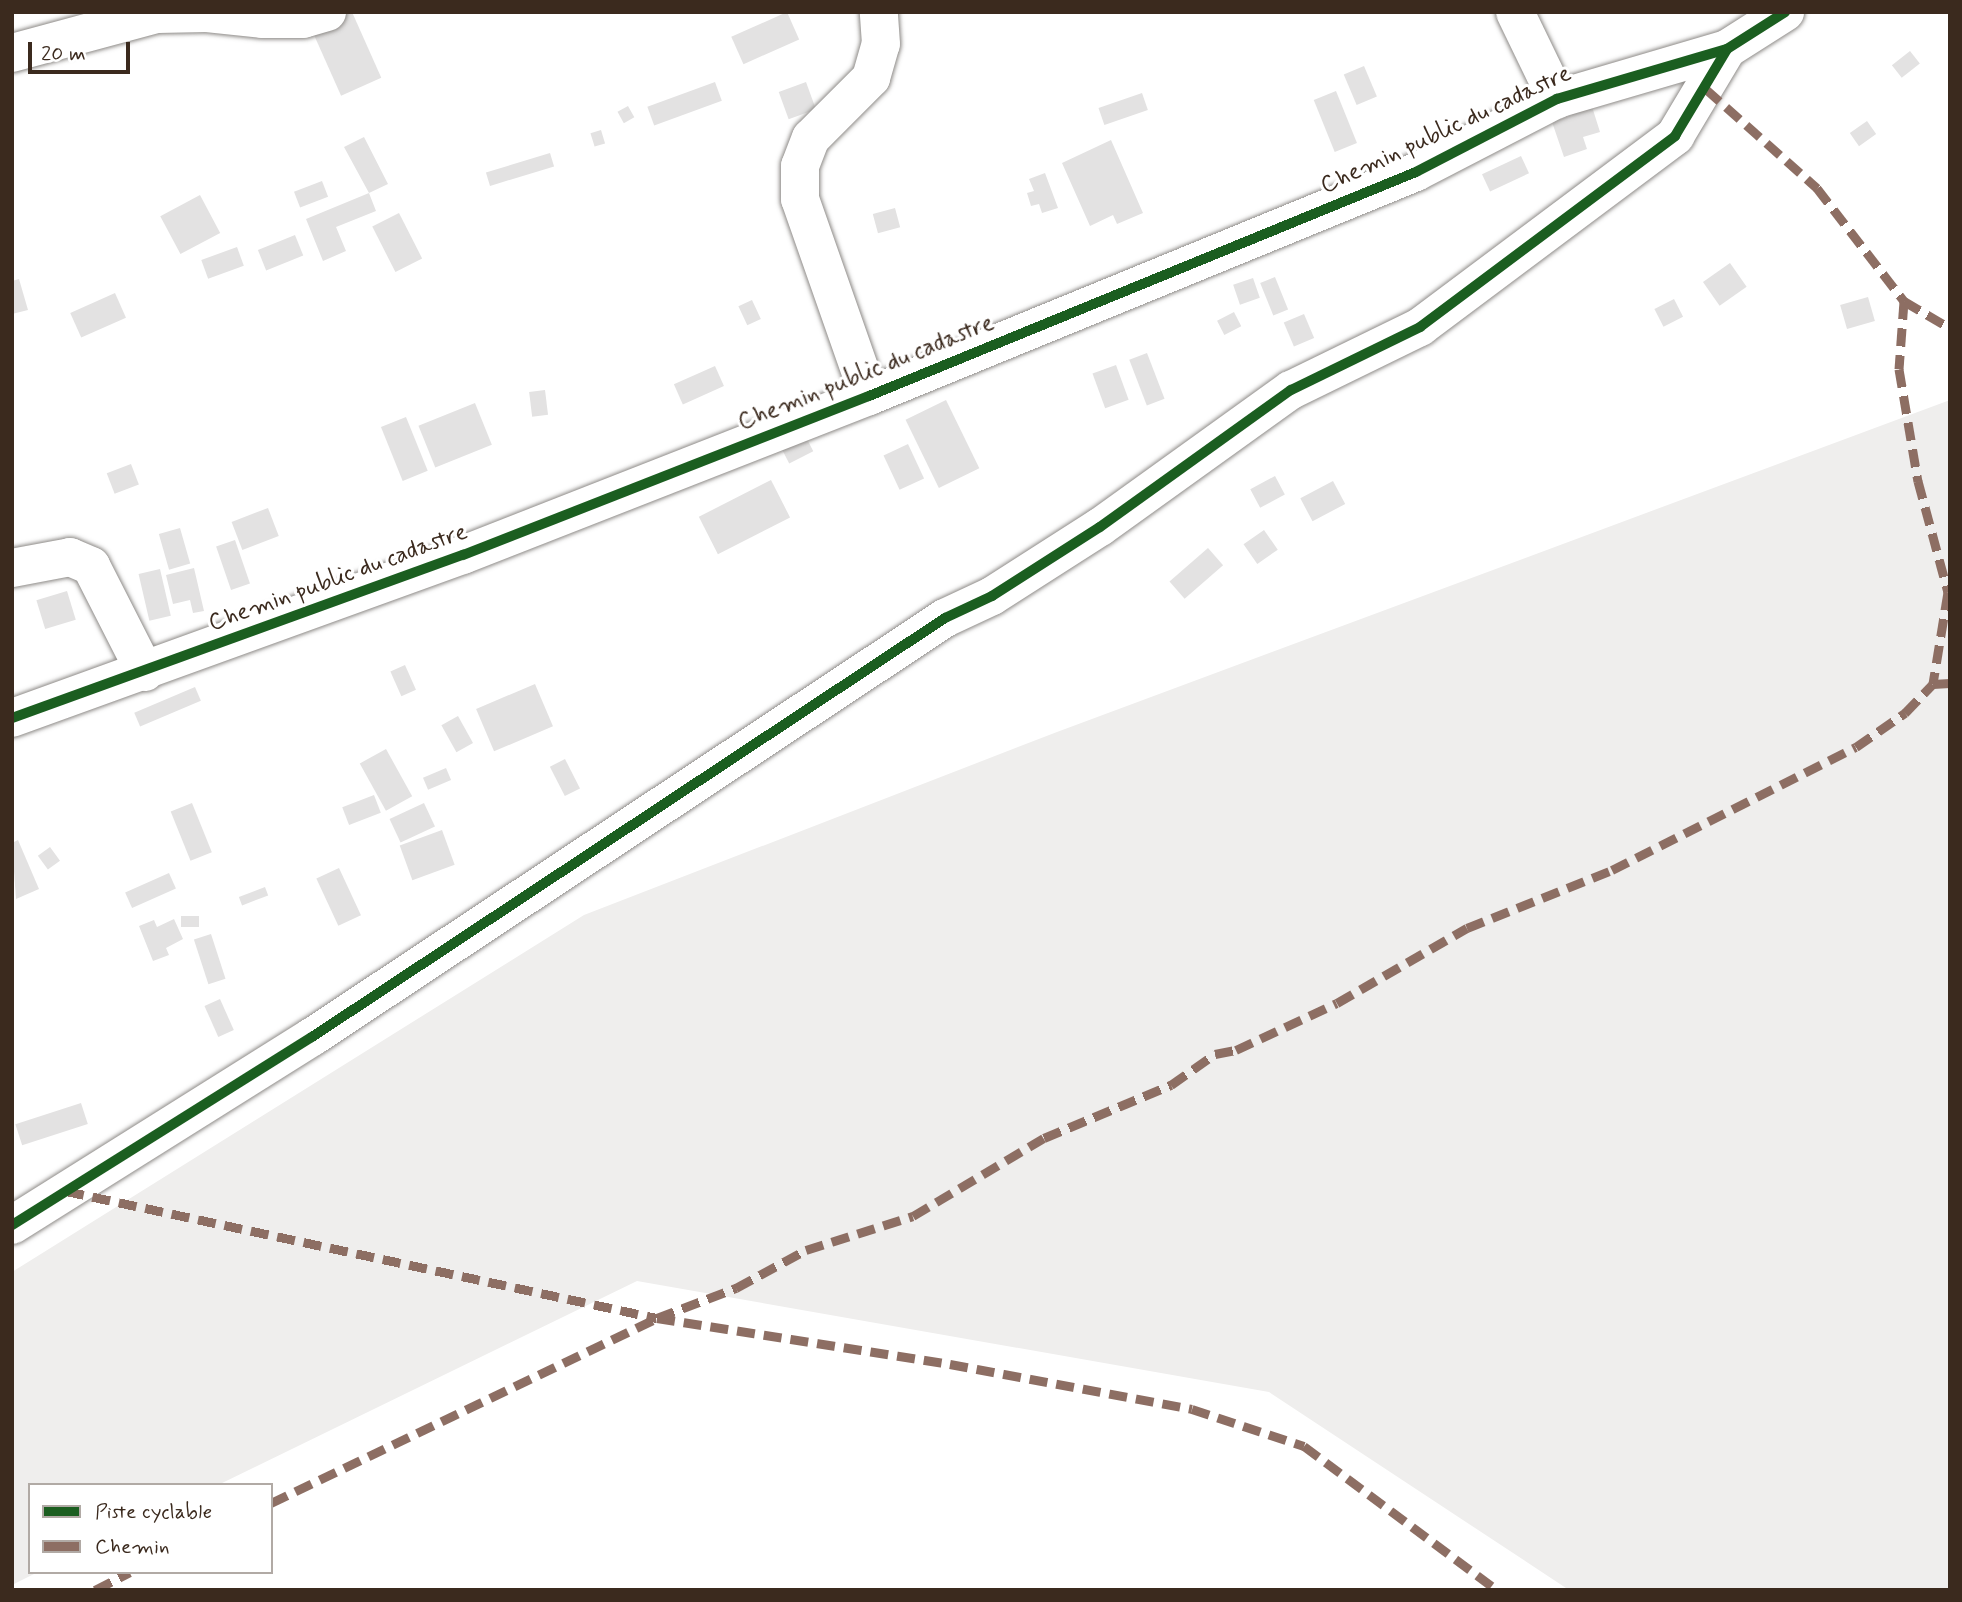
<!DOCTYPE html>
<style>
body{margin:0}
#map{position:relative;width:1962px;height:1602px;overflow:hidden;background:#fff;font-family:Mynerve,sans-serif}
div>[style]{position:absolute}
.green>*{inset:0;background:#efeeed}
.building>*{inset:0;background:#e3e2e2;transform-origin:0 0}
.roads{filter:drop-shadow(0 0 2px #8e8b88) drop-shadow(0 0 2px #8e8b88)}
.minor>*{height:38px;margin:-19px;padding:0 19px;transform-origin:19px;border-radius:19px;background:#fff}
.quiet>*{height:9px;margin-top:-4.5px;transform-origin:0;background:repeating-linear-gradient(90deg,#8d6e63 0 18px,transparent 0 27px)}
.cycleway>*{height:10px;margin:-5px;padding:0 5px;transform-origin:5px;border-radius:5px;background:#1b5e20}
span{translate:-50% -50%;white-space:nowrap;text-align:center;line-height:1.15;-webkit-text-stroke:6px #fff;paint-order:stroke}
.street-label{font-size:24px;color:#3b2a1e}
.frame{position:absolute;inset:0;border:14px solid #3b2a1e;pointer-events:none}
.legend{position:absolute;left:28px;top:1483px;width:245px;height:91px;box-sizing:border-box;background:#fff;border:2px solid #b1aaa5;margin:0;padding:9px 12px;list-style:none;font-size:21px;color:#3b2a1e}
.legend li{display:flex;align-items:center;gap:14px;height:35px}
.legend b{width:35px;border:2px solid #b1aaa5}
.scale{position:absolute;left:28px;top:42px;width:102px;height:32px;box-sizing:border-box;border:4px solid #3b2a1e;border-top:0;padding-left:9px;font-size:21px;line-height:24px;white-space:nowrap;color:#3b2a1e;-webkit-text-stroke:5px #fff;paint-order:stroke}
</style>
<div id="map">
<div class="green">
<div style="clip-path:polygon(1950px 400px,1950px 1590px,1569px 1590px,1269px 1392px,637px 1281px,218px 1485px,30px 1485px,30px 1572px,38px 1572px,12px 1585px,12px 1272px,584px 915px,1057px 732px)"></div>
</div>
<div class="building">
<div style="left:352px;top:12px;width:72px;height:44px;rotate:66deg"></div>
<div style="left:787px;top:12px;width:30px;height:61px;rotate:66deg"></div>
<div style="left:1910px;top:51px;width:16px;height:23px;rotate:52deg"></div>
<div style="left:1364px;top:66px;width:33px;height:22px;rotate:67deg"></div>
<div style="left:715px;top:82px;width:20px;height:72px;rotate:70deg"></div>
<div style="left:806px;top:82px;width:29px;height:29px;rotate:70deg"></div>
<div style="left:1336px;top:91px;width:56px;height:24px;rotate:68deg"></div>
<div style="left:1142px;top:93px;width:18px;height:46px;rotate:71deg"></div>
<div style="clip-path:polygon(1589px 97px,1600px 132px,1583px 137px,1587px 149px,1564px 157px,1552px 122px,1572px 115px,1568px 104px)"></div>
<div style="left:628px;top:106px;width:13px;height:12px;rotate:61deg"></div>
<div style="left:1867px;top:121px;width:16px;height:21px;rotate:55deg"></div>
<div style="left:601px;top:130px;width:14px;height:11px;rotate:73deg"></div>
<div style="clip-path:polygon(364px 137px,388px 184px,369px 193px,376px 211px,336px 227px,346px 251px,323px 261px,306px 219px,369px 193px,344px 147px)"></div>
<div style="clip-path:polygon(1111px 140px,1143px 213px,1117px 224px,1113px 215px,1090px 226px,1062px 163px)"></div>
<div style="left:550px;top:153px;width:14px;height:67px;rotate:73deg"></div>
<div style="left:1521px;top:156px;width:19px;height:43px;rotate:65deg"></div>
<div style="clip-path:polygon(1045px 173px,1058px 208px,1042px 213px,1039px 204px,1031px 206px,1027px 193px,1034px 191px,1029px 179px)"></div>
<div style="left:322px;top:181px;width:17px;height:30px;rotate:69deg"></div>
<div style="left:200px;top:195px;width:43px;height:45px;rotate:62deg"></div>
<div style="left:895px;top:208px;width:20px;height:23px;rotate:75deg"></div>
<div style="left:399px;top:213px;width:51px;height:30px;rotate:63deg"></div>
<div style="left:295px;top:235px;width:22px;height:40px;rotate:68deg"></div>
<div style="left:237px;top:247px;width:20px;height:38px;rotate:70deg"></div>
<div style="left:1730px;top:263px;width:29px;height:33px;rotate:55deg"></div>
<div style="left:1275px;top:277px;width:35px;height:16px;rotate:68deg"></div>
<div style="left:1253px;top:278px;width:21px;height:21px;rotate:71deg"></div>
<div style="clip-path:polygon(19px 279px,28px 310px,12px 314px,12px 281px)"></div>
<div style="left:115px;top:293px;width:27px;height:49px;rotate:66deg"></div>
<div style="left:1868px;top:297px;width:25px;height:29px;rotate:74deg"></div>
<div style="left:1674px;top:299px;width:20px;height:22px;rotate:63deg"></div>
<div style="left:752px;top:300px;width:21px;height:15px;rotate:65deg"></div>
<div style="left:1234px;top:312px;width:16px;height:19px;rotate:63deg"></div>
<div style="left:1304px;top:314px;width:26px;height:22px;rotate:67deg"></div>
<div style="left:1147px;top:353px;width:49px;height:19px;rotate:69deg"></div>
<div style="left:1116px;top:365px;width:37px;height:25px;rotate:70deg"></div>
<div style="left:715px;top:366px;width:22px;height:45px;rotate:66deg"></div>
<div style="left:545px;top:390px;width:25px;height:16px;rotate:83deg"></div>
<div style="left:946px;top:400px;width:76px;height:45px;rotate:64deg"></div>
<div style="left:475px;top:403px;width:45px;height:61px;rotate:68deg"></div>
<div style="left:406px;top:417px;width:58px;height:27px;rotate:68deg"></div>
<div style="left:806px;top:437px;width:16px;height:27px;rotate:63deg"></div>
<div style="left:908px;top:444px;width:38px;height:27px;rotate:65deg"></div>
<div style="left:131px;top:464px;width:22px;height:26px;rotate:69deg"></div>
<div style="left:1275px;top:476px;width:21px;height:28px;rotate:62deg"></div>
<div style="left:771px;top:480px;width:42px;height:81px;rotate:63deg"></div>
<div style="left:1333px;top:481px;width:26px;height:37px;rotate:62deg"></div>
<div style="left:268px;top:508px;width:30px;height:39px;rotate:69deg"></div>
<div style="left:180px;top:528px;width:37px;height:22px;rotate:74deg"></div>
<div style="left:1264px;top:530px;width:24px;height:25px;rotate:55deg"></div>
<div style="left:235px;top:540px;width:46px;height:20px;rotate:71deg"></div>
<div style="left:1208px;top:548px;width:23px;height:51px;rotate:49deg"></div>
<div style="clip-path:polygon(194px 568px,204px 611px,193px 613px,190px 600px,173px 604px,166px 575px)"></div>
<div style="left:160px;top:569px;width:48px;height:22px;rotate:77deg"></div>
<div style="left:67px;top:591px;width:30px;height:32px;rotate:73deg"></div>
<div style="left:405px;top:665px;width:27px;height:16px;rotate:66deg"></div>
<div style="left:535px;top:684px;width:46px;height:64px;rotate:67deg"></div>
<div style="left:195px;top:687px;width:15px;height:66px;rotate:67deg"></div>
<div style="left:458px;top:716px;width:31px;height:19px;rotate:61deg"></div>
<div style="left:386px;top:749px;width:54px;height:30px;rotate:61deg"></div>
<div style="left:565px;top:759px;width:33px;height:17px;rotate:63deg"></div>
<div style="left:446px;top:768px;width:13px;height:25px;rotate:67deg"></div>
<div style="left:374px;top:795px;width:19px;height:34px;rotate:69deg"></div>
<div style="left:192px;top:803px;width:53px;height:23px;rotate:68deg"></div>
<div style="left:424px;top:803px;width:26px;height:38px;rotate:65deg"></div>
<div style="left:442px;top:830px;width:37px;height:45px;rotate:70deg"></div>
<div style="clip-path:polygon(18px 840px,39px 889px,16px 899px,12px 843px)"></div>
<div style="left:50px;top:847px;width:17px;height:15px;rotate:54deg"></div>
<div style="left:339px;top:868px;width:52px;height:25px;rotate:65deg"></div>
<div style="left:169px;top:873px;width:17px;height:48px;rotate:66deg"></div>
<div style="left:265px;top:887px;width:9px;height:28px;rotate:69deg"></div>
<div style="left:181px;top:916px;width:18px;height:11px"></div>
<div style="clip-path:polygon(174px 919px,183px 939px,166px 948px,169px 955px,153px 961px,139px 926px,154px 920px,157px 927px)"></div>
<div style="left:211px;top:934px;width:47px;height:18px;rotate:72deg"></div>
<div style="left:220px;top:999px;width:34px;height:17px;rotate:66deg"></div>
<div style="left:81px;top:1103px;width:22px;height:69px;rotate:72deg"></div>
</div>
<div class="roads">
<div class="minor">
<div style="left:1515px;top:12px;width:97px;rotate:64.2deg"></div>
<div style="left:12px;top:53px;width:150px;rotate:-15.1deg"></div>
<div style="left:157px;top:14px;width:50px;rotate:-1.1deg"></div>
<div style="left:207px;top:13px;width:55px;rotate:6.2deg"></div>
<div style="left:262px;top:19px;width:41px"></div>
<div style="left:303px;top:19px;width:25px;rotate:-16deg"></div>
<div style="left:869px;top:396px;width:209px;rotate:-109.3deg"></div>
<div style="left:800px;top:199px;width:33px;rotate:-90deg"></div>
<div style="left:800px;top:166px;width:30px;rotate:-69deg"></div>
<div style="left:811px;top:138px;width:85px;rotate:-45deg"></div>
<div style="left:871px;top:78px;width:35px;rotate:-74deg"></div>
<div style="left:881px;top:44px;width:32px;rotate:-94deg"></div>
<div style="left:12px;top:568px;width:59px;rotate:-10.7deg"></div>
<div style="left:70px;top:557px;width:23px;rotate:23deg"></div>
<div style="left:91px;top:566px;width:119px;rotate:63deg"></div>
<div style="left:12px;top:718px;width:480px;rotate:-19.9deg"></div>
<div style="left:463px;top:555px;width:436px;rotate:-21.4deg"></div>
<div style="left:869px;top:396px;width:591px;rotate:-22.27deg"></div>
<div style="left:1416px;top:172px;width:159px;rotate:-27.4deg"></div>
<div style="left:1557px;top:99px;width:177px;rotate:-16.4deg"></div>
<div style="left:12px;top:1225px;width:354px;rotate:-32.1deg"></div>
<div style="left:312px;top:1037px;width:759px;rotate:-33.5deg"></div>
<div style="left:945px;top:618px;width:52px;rotate:-25.1deg"></div>
<div style="left:992px;top:596px;width:128px;rotate:-32.6deg"></div>
<div style="left:1100px;top:527px;width:235px;rotate:-35.7deg"></div>
<div style="left:1291px;top:390px;width:144px;rotate:-26deg"></div>
<div style="left:1420px;top:327px;width:319px;rotate:-36.8deg"></div>
<div style="left:1675px;top:136px;width:101px;rotate:-59.1deg"></div>
<div style="left:1727px;top:49px;width:69px;rotate:-32.5deg"></div>
</div>
</div>
<div class="quiet">
<div style="left:1706px;top:89px;width:149px;rotate:41.7deg"></div>
<div style="left:1817px;top:188px;width:143px;rotate:52.4deg"></div>
<div style="left:1904px;top:301px;width:53px;rotate:30.4deg"></div>
<div style="left:1904px;top:301px;width:68px;rotate:94.2deg"></div>
<div style="left:1899px;top:369px;width:114px;rotate:80.4deg"></div>
<div style="left:1918px;top:481px;width:115px;rotate:74.9deg"></div>
<div style="left:1948px;top:592px;width:93px;rotate:99.3deg"></div>
<div style="left:66px;top:1191px;width:604px;rotate:12.13deg"></div>
<div style="left:657px;top:1318px;width:297px;rotate:8.9deg"></div>
<div style="left:950px;top:1364px;width:246px;rotate:10.5deg"></div>
<div style="left:1192px;top:1409px;width:118px;rotate:18.3deg"></div>
<div style="left:1304px;top:1446px;width:241px;rotate:36.7deg"></div>
<div style="left:271px;top:1503px;width:428px;rotate:-25.6deg"></div>
<div style="left:657px;top:1318px;width:85px;rotate:-20.8deg"></div>
<div style="left:736px;top:1288px;width:80px;rotate:-28.5deg"></div>
<div style="left:806px;top:1250px;width:112px;rotate:-17.6deg"></div>
<div style="left:913px;top:1216px;width:152px;rotate:-30.8deg"></div>
<div style="left:1044px;top:1138px;width:138px;rotate:-22.7deg"></div>
<div style="left:1171px;top:1085px;width:54px;rotate:-35.2deg"></div>
<div style="left:1215px;top:1054px;width:21px;rotate:-11deg"></div>
<div style="left:1236px;top:1050px;width:111px;rotate:-25deg"></div>
<div style="left:1337px;top:1003px;width:150px;rotate:-30deg"></div>
<div style="left:1467px;top:928px;width:156px;rotate:-21.8deg"></div>
<div style="left:1612px;top:870px;width:273px;rotate:-26.8deg"></div>
<div style="left:1856px;top:747px;width:60px;rotate:-34.8deg"></div>
<div style="left:1905px;top:713px;width:40px;rotate:-46deg"></div>
<div style="left:1933px;top:684px;width:17px;rotate:-3deg"></div>
<div style="left:95px;top:1590px;width:39px;rotate:-27deg"></div>
</div>
<div class="cycleway">
<div style="left:12px;top:718px;width:480px;rotate:-19.9deg"></div>
<div style="left:463px;top:555px;width:436px;rotate:-21.4deg"></div>
<div style="left:869px;top:396px;width:591px;rotate:-22.27deg"></div>
<div style="left:1416px;top:172px;width:159px;rotate:-27.4deg"></div>
<div style="left:1557px;top:99px;width:177px;rotate:-16.4deg"></div>
<div style="left:12px;top:1225px;width:354px;rotate:-32.1deg"></div>
<div style="left:312px;top:1037px;width:759px;rotate:-33.5deg"></div>
<div style="left:945px;top:618px;width:52px;rotate:-25.1deg"></div>
<div style="left:992px;top:596px;width:128px;rotate:-32.6deg"></div>
<div style="left:1100px;top:527px;width:235px;rotate:-35.7deg"></div>
<div style="left:1291px;top:390px;width:144px;rotate:-26deg"></div>
<div style="left:1420px;top:327px;width:319px;rotate:-36.8deg"></div>
<div style="left:1675px;top:136px;width:101px;rotate:-59.1deg"></div>
<div style="left:1727px;top:49px;width:69px;rotate:-32.5deg"></div>
</div>
<div class="street-label">
<span style="left:1446px;top:130px;rotate:-25deg">Chemin public du cadastre</span>
<span style="left:866px;top:373px;rotate:-22deg">Chemin public du cadastre</span>
<span style="left:338px;top:578px;rotate:-20deg">Chemin public du cadastre</span>
</div>
<div class="frame"></div>
<ul class="legend">
<li><b style="height:9px;background:#1b5e20"></b>Piste cyclable</li>
<li><b style="height:9px;background:#8d6e63"></b>Chemin</li>
</ul>
<div class="scale">20 m</div>
</div>
